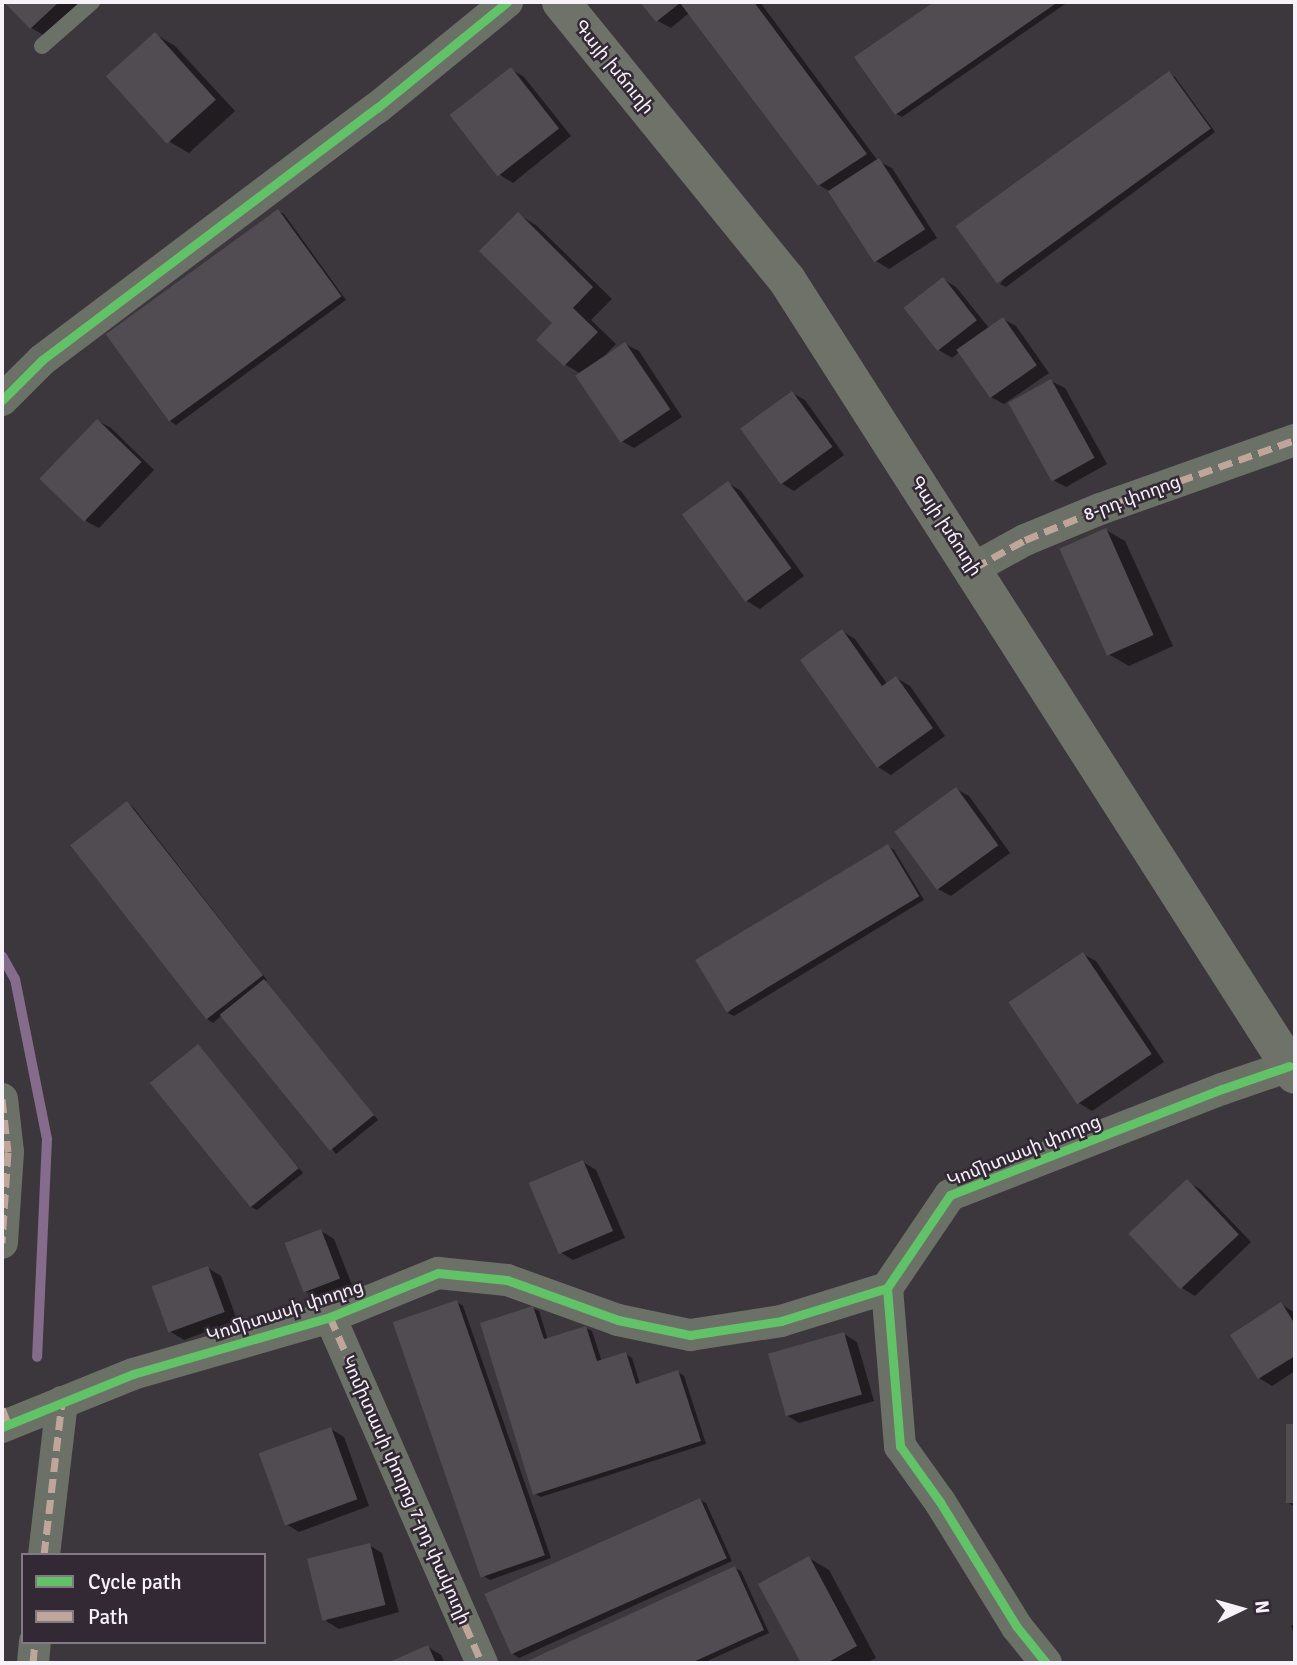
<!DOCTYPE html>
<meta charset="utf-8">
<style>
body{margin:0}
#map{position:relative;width:1297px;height:1665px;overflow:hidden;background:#3c363d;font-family:Signika,"Noto Sans Armenian",sans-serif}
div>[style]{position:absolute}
.shadow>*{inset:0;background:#0007}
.stream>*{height:10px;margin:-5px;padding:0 5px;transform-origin:5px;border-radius:5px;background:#856c8c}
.building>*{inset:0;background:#514c52;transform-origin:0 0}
.service>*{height:16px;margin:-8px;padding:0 8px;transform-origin:8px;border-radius:8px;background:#6c7167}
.minor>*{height:32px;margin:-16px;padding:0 16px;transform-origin:16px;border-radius:16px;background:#6c7167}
.secondary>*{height:38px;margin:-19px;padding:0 19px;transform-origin:19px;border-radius:19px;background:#6f7269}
.quiet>*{height:7px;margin-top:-3.5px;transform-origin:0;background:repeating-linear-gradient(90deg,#c0a59a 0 14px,transparent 0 21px)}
.cycleway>*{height:9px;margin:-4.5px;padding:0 4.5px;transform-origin:4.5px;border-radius:4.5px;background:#61c268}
span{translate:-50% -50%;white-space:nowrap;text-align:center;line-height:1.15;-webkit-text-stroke:5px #322935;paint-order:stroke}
.street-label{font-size:18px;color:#f7f1f9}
.frame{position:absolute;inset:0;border:4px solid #f7f1f9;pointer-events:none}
.legend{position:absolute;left:21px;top:1553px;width:245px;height:91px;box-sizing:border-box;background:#322935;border:2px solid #817983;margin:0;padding:9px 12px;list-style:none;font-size:21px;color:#f7f1f9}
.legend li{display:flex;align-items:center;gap:14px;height:35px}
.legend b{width:35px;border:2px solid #817983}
.north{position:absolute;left:1206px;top:1574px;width:70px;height:70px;-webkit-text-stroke:5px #322935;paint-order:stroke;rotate:85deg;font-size:19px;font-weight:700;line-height:28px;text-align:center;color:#f7f1f9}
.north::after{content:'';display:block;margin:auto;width:24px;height:32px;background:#f7f1f9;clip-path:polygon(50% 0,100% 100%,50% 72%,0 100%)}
</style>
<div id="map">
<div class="shadow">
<div style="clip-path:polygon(6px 2px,90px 2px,51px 39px,31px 28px)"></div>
<div style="clip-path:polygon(642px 2px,760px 2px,878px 161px,892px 168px,937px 238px,889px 269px,876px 261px,831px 192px,819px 185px,689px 13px,671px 28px,658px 21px)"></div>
<div style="clip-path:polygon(937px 2px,1068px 2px,902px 117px,896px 114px,857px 57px)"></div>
<div style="clip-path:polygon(155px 34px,175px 46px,235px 111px,189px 153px,170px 142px)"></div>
<div style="clip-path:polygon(511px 69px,524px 77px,571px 136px,513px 183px,500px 175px)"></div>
<div style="clip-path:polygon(1169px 74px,1175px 77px,1215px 132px,1006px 287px,1000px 284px)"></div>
<div style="clip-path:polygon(278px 211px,284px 214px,346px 300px,176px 425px,170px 421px)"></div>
<div style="clip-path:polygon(518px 214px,537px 226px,612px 299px,591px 320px,616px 344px,605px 355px,625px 344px,639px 351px,682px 417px,634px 448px,621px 441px,581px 374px,566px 365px,539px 339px,555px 323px)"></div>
<div style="clip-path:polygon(943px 279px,956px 287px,989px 328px,1003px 319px,1016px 326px,1049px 373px,1004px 404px,991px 397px,959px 352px,952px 358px,939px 350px)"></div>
<div style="clip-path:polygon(1051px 381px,1065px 388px,1107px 464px,1066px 487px,1053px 480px)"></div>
<div style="clip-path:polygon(792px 393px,805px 400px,844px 455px,794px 491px,781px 483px)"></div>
<div style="clip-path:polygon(98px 421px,111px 428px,154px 470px,99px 528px,86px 521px)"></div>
<div style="clip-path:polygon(728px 483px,741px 491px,804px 576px,760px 609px,747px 601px)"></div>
<div style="clip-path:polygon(1106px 530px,1125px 541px,1173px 646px,1129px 666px,1110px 655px)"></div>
<div style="clip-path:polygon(842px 631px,855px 639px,888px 685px,897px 678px,910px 686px,945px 736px,891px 775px,878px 767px)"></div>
<div style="clip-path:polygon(956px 789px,969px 796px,1010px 853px,951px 896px,938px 889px)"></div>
<div style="clip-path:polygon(127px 803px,133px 807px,267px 980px,265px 982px,378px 1120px,336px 1154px,222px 1015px,213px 1023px,207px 1019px)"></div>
<div style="clip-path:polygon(888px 846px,894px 850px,924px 900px,734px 1016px,728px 1013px)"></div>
<div style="clip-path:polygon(1083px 954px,1096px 961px,1164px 1062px,1092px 1111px,1079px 1103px)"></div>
<div style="clip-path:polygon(198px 1046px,303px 1173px,257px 1210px,251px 1207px)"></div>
<div style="clip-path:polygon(583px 1162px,596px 1170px,625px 1238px,573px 1260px,560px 1252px)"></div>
<div style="clip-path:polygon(1187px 1182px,1200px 1189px,1251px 1242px,1195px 1296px,1182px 1288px)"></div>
<div style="clip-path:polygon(321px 1231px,334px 1239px,352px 1285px,318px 1298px,305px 1291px)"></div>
<div style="clip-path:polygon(208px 1268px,221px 1276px,237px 1320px,184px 1340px,171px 1332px)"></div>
<div style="clip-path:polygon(457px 1302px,463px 1306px,551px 1558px,490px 1580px,484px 1576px)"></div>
<div style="clip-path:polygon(1281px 1304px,1295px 1313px,1295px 1371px,1272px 1386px,1259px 1378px)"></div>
<div style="clip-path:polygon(533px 1308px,539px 1311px,548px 1340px,586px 1328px,592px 1331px,602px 1362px,626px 1354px,632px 1358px,640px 1384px,678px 1372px,684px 1376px,706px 1444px,541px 1497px,535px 1494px)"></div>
<div style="clip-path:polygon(844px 1334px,857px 1342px,874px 1401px,799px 1423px,786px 1415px)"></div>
<div style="clip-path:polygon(1288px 1425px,1295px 1425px,1295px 1507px,1287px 1502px)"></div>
<div style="clip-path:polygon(331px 1429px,344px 1437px,369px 1506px,299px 1532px,286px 1524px)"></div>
<div style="clip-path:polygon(700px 1500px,706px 1503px,732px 1561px,519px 1658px,513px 1654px)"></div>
<div style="clip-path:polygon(369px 1545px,382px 1553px,399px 1612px,339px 1629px,326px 1621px)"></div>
<div style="clip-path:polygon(809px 1558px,829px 1570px,876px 1658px,866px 1663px,803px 1663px,760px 1585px)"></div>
<div style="clip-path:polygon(735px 1568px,741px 1571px,769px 1633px,703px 1663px,527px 1663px)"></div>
<div style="clip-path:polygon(1295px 1624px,1295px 1637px,1291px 1626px)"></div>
<div style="clip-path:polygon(428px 1647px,441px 1655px,445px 1663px,391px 1663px)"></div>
</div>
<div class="stream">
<div style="left:2px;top:956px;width:26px;rotate:61deg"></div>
<div style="left:15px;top:979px;width:163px;rotate:78.7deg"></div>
<div style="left:47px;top:1139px;width:218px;rotate:92.6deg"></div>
</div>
<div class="building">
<div style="clip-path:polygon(4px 2px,59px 2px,30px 29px)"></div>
<div style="clip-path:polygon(640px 2px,754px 2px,867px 154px,818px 186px,680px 3px,656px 22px)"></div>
<div style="clip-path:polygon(934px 2px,1058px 2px,895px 115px,854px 57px)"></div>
<div style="left:155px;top:32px;width:91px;height:66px;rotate:48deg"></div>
<div style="left:511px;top:67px;width:78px;height:78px;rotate:52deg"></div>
<div style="left:1169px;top:71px;width:71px;height:264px;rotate:54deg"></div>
<div style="left:879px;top:158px;width:85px;height:61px;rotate:57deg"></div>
<div style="left:278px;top:209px;width:108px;height:213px;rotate:54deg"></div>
<div style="clip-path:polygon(518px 212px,593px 287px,573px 308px,598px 332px,564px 366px,536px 340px,552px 323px,479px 251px)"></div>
<div style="left:943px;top:277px;width:55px;height:50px;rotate:52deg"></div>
<div style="left:1003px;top:317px;width:59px;height:57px;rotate:55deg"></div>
<div style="left:625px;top:342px;width:81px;height:60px;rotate:56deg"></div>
<div style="left:1051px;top:379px;width:90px;height:49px;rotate:61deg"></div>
<div style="left:792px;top:391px;width:69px;height:64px;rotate:54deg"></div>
<div style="left:97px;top:419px;width:62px;height:83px;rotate:44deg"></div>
<div style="left:728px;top:481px;width:108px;height:57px;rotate:54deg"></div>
<div style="left:1106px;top:528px;width:117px;height:51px;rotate:66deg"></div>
<div style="clip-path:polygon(842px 629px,882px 686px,896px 676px,933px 728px,877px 768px,800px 660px)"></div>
<div style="left:956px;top:787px;width:72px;height:76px;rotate:54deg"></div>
<div style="left:127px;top:801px;width:221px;height:72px;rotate:52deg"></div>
<div style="left:888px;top:844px;width:61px;height:225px;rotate:59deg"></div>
<div style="left:1083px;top:952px;width:123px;height:90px;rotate:56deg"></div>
<div style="left:264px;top:979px;width:175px;height:57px;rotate:51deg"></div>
<div style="left:198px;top:1044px;width:160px;height:62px;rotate:51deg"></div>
<div style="left:583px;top:1160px;width:77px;height:59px;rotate:67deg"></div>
<div style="left:1187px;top:1179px;width:76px;height:80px;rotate:47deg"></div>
<div style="left:321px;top:1229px;width:53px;height:39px;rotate:69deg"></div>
<div style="left:208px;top:1266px;width:49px;height:60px;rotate:70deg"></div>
<div style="left:457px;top:1300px;width:270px;height:68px;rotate:71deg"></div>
<div style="clip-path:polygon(1281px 1302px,1295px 1324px,1295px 1356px,1258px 1379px,1230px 1335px)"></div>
<div style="clip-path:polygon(533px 1306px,544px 1339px,586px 1326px,597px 1361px,626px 1352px,636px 1384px,678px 1370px,701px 1441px,533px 1495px,480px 1323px)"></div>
<div style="left:844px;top:1332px;width:65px;height:79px;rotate:74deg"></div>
<div style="left:1286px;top:1424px;width:9px;height:79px"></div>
<div style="left:331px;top:1427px;width:77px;height:77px;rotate:70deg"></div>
<div style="left:700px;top:1498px;width:66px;height:236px;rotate:66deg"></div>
<div style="left:370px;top:1543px;width:64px;height:65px;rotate:76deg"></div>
<div style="clip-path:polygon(809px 1556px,857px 1646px,827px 1663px,801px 1663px,758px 1584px)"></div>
<div style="clip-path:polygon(735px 1566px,764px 1630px,691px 1663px,523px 1663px)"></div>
<div style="clip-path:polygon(428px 1645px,436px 1663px,387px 1663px)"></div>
</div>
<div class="service">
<div style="left:42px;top:46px;width:67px;rotate:-41.3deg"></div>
</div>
<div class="minor">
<div style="left:2px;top:400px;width:57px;rotate:-45deg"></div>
<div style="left:42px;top:360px;width:419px;rotate:-37deg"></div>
<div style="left:377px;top:108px;width:168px;rotate:-39.2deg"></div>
<div style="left:974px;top:568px;width:58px;rotate:-28.8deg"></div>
<div style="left:1025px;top:540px;width:81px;rotate:-22.5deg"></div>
<div style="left:1100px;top:509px;width:207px;rotate:-19.5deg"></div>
<div style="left:2px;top:1099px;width:53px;rotate:83.5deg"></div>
<div style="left:8px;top:1152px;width:91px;rotate:93.8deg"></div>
<div style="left:887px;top:1288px;width:159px;rotate:85.3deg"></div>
<div style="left:900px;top:1446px;width:69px;rotate:54.5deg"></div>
<div style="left:940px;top:1502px;width:147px;rotate:58.4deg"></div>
<div style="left:1017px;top:1627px;width:46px;rotate:51.1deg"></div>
<div style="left:330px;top:1317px;width:378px;rotate:66.3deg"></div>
<div style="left:2px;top:1427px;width:141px;rotate:-22deg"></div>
<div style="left:133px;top:1374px;width:205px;rotate:-16.1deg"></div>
<div style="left:330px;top:1317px;width:117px;rotate:-22.2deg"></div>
<div style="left:438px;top:1273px;width:69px;rotate:5.8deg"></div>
<div style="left:507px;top:1280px;width:118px;rotate:19.8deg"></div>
<div style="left:618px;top:1320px;width:74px;rotate:11.8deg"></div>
<div style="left:690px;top:1335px;width:92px;rotate:-8.7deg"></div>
<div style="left:781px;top:1321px;width:111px;rotate:-17.3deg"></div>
<div style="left:887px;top:1288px;width:112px;rotate:-55.9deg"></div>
<div style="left:950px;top:1195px;width:292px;rotate:-21.3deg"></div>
<div style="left:1222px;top:1089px;width:71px;rotate:-18.9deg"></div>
<div style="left:44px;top:1555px;width:154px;rotate:-83.3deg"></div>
<div style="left:33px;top:1663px;width:21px;rotate:-85deg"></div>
</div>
<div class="secondary">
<div style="left:561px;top:2px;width:358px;rotate:50.9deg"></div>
<div style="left:787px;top:280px;width:943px;rotate:57.42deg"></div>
</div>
<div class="quiet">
<div style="left:974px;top:568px;width:58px;rotate:-28.8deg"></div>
<div style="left:1025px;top:540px;width:81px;rotate:-22.5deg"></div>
<div style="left:1100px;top:509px;width:207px;rotate:-19.5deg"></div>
<div style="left:2px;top:1099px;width:53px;rotate:83.5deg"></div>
<div style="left:8px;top:1152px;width:91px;rotate:93.8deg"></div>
<div style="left:330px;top:1317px;width:378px;rotate:66.3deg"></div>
<div style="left:2px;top:1408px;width:17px;rotate:69deg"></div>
<div style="left:44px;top:1555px;width:154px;rotate:-83.3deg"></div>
<div style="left:33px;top:1663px;width:21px;rotate:-85deg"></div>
</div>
<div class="cycleway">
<div style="left:2px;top:400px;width:57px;rotate:-45deg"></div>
<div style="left:42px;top:360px;width:419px;rotate:-37deg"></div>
<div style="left:377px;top:108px;width:168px;rotate:-39.2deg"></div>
<div style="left:887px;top:1288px;width:159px;rotate:85.3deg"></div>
<div style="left:900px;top:1446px;width:69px;rotate:54.5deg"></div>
<div style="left:940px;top:1502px;width:147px;rotate:58.4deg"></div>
<div style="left:1017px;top:1627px;width:46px;rotate:51.1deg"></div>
<div style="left:2px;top:1427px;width:141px;rotate:-22deg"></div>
<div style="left:133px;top:1374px;width:205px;rotate:-16.1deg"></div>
<div style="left:330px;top:1317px;width:117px;rotate:-22.2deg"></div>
<div style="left:438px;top:1273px;width:69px;rotate:5.8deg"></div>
<div style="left:507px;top:1280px;width:118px;rotate:19.8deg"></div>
<div style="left:618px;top:1320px;width:74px;rotate:11.8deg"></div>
<div style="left:690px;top:1335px;width:92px;rotate:-8.7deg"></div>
<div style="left:781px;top:1321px;width:111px;rotate:-17.3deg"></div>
<div style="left:887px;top:1288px;width:112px;rotate:-55.9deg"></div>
<div style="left:950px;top:1195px;width:292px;rotate:-21.3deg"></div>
<div style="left:1222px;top:1089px;width:71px;rotate:-18.9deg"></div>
</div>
<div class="street-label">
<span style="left:614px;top:67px;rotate:51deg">Գայի խճուղի</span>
<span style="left:1132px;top:498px;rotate:-20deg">8-րդ փողոց</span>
<span style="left:946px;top:526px;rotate:57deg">Գայի խճուղի</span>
<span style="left:1024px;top:1151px;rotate:-22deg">Կոմիտասի փողոց</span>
<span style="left:285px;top:1311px;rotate:-18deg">Կոմիտասի փողոց</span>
<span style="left:406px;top:1490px;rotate:66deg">Կոմիտասի փողոց 7-րդ փակուղի</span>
</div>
<div class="frame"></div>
<ul class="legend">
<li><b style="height:9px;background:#61c268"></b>Cycle path</li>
<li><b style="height:9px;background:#c0a59a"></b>Path</li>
</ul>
<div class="north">N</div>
</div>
